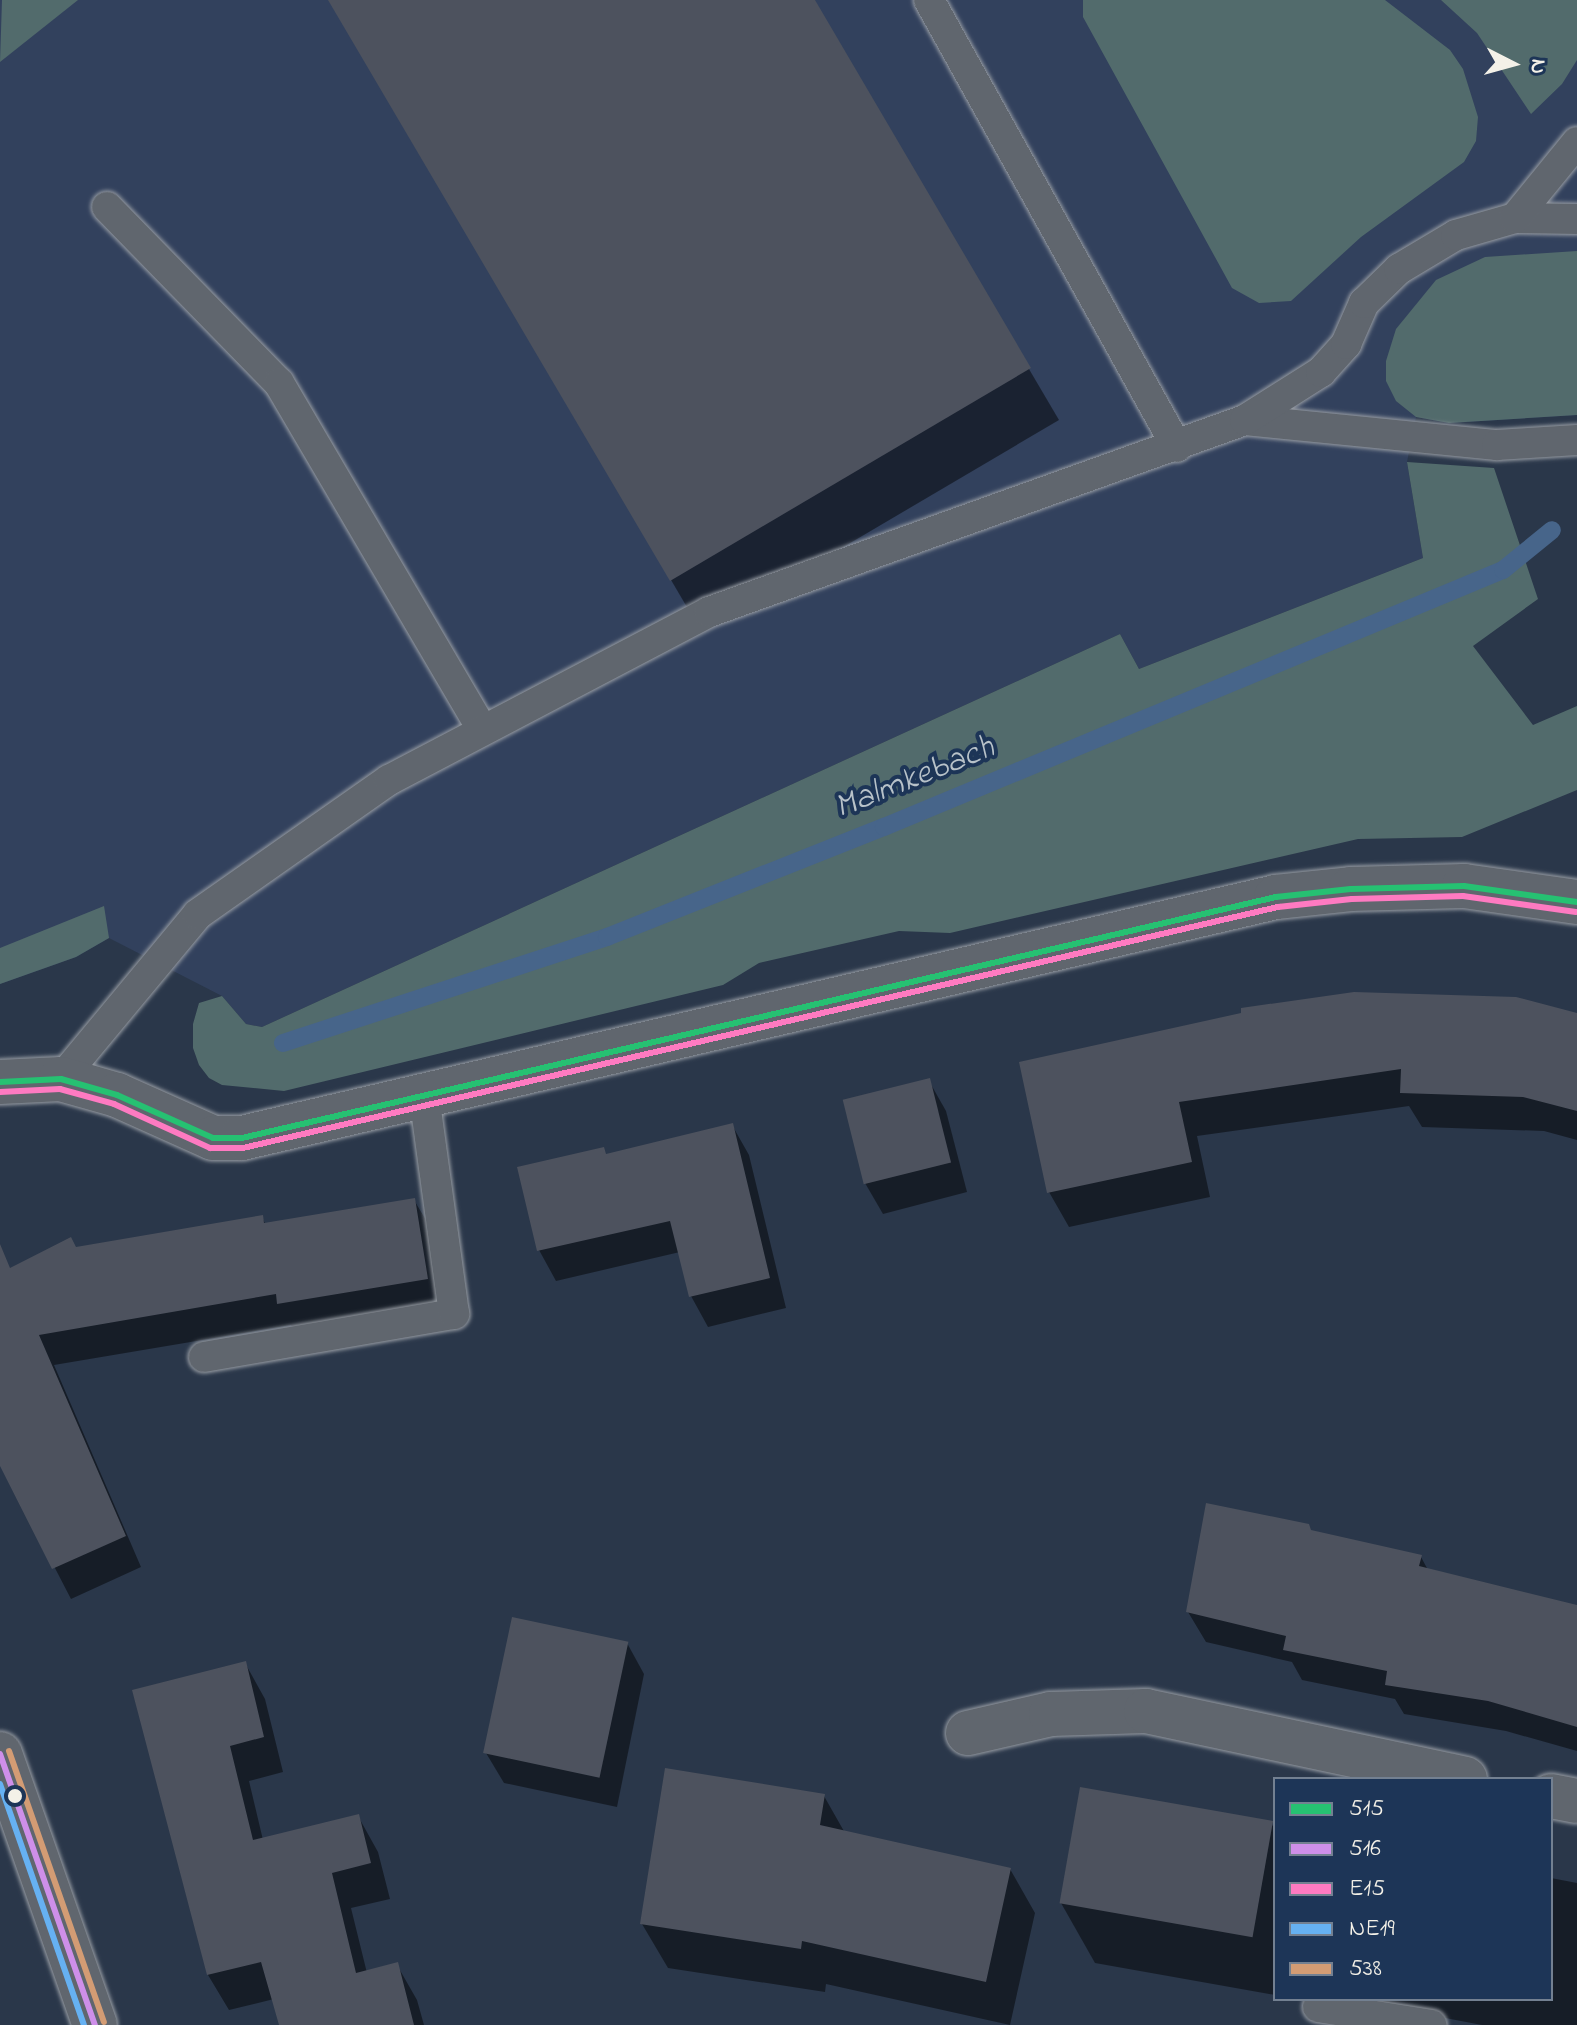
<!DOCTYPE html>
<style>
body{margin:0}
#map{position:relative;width:1577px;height:2025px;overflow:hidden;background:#2a374a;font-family:"Indie Flower",sans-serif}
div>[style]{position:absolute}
.built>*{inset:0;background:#32415d}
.green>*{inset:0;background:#526b6c}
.shadow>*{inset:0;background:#0007}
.stream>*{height:18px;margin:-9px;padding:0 9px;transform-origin:9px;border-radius:9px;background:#47658a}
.building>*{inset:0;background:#4d525e;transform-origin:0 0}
.roads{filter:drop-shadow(0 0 2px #979ca3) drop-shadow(0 0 2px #979ca3)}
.service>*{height:30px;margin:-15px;padding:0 15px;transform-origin:15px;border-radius:15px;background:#60666e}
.minor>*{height:44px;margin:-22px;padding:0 22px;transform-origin:22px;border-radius:22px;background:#60666e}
.secondary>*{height:44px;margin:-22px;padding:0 22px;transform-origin:22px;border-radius:22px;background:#60666e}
.bus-1>*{height:6px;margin:-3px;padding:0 3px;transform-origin:3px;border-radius:3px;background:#26c172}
.bus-2>*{height:6px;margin:-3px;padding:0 3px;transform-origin:3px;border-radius:3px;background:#ce8fe9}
.bus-3>*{height:6px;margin:-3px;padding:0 3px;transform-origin:3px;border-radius:3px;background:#fe7ac1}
.bus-4>*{height:6px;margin:-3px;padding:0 3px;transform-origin:3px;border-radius:3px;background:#66b1f2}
.bus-5>*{height:6px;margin:-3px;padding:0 3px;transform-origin:3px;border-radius:3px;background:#d39c74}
.dots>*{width:22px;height:22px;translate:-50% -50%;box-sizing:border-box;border:4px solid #1d3557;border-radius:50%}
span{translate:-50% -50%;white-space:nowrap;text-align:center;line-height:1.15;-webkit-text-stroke:8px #1d3557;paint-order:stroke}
.water-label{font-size:34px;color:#b8c2c9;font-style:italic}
.legend{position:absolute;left:1273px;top:1777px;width:280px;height:224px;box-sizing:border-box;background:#1d3557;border:2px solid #738091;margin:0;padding:10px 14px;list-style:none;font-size:24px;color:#f4f1e8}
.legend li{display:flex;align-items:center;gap:16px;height:40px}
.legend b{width:40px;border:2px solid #738091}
.north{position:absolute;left:1473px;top:24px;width:80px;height:80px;-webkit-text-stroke:6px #1d3557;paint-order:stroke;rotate:96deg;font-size:22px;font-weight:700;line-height:32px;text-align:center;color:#f4f1e8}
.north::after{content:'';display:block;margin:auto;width:28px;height:36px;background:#f4f1e8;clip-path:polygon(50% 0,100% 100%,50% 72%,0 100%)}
</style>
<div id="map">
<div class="built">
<div style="clip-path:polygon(0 0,1577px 0,1577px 415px,1449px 423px,1416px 417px,1407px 462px,1423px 558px,1139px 669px,1120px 634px,262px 1027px,246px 1024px,222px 996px,109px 938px,76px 957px,0 984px)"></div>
</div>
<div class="green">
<div style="clip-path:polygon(2px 0,78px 0,0 62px)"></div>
<div style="clip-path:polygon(1083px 0,1385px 0,1450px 50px,1463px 69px,1478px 117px,1476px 141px,1464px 162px,1361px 237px,1291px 301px,1259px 303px,1232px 288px,1083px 17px)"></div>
<div style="clip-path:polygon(1441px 0,1577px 0,1577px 60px,1562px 84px,1531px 114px,1477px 33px)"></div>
<div style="clip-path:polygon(1577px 251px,1577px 415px,1449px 423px,1416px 417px,1396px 401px,1386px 381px,1386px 361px,1396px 329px,1436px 280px,1485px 257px)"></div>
<div style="clip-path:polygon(1407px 462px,1494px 468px,1538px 599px,1473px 646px,1533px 725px,1577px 706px,1577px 790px,1462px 837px,1358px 839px,950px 933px,899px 931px,759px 963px,723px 985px,284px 1091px,222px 1085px,209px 1078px,199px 1065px,193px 1048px,193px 1024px,199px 1003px,222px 996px,246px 1024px,262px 1027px,1120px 634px,1139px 669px,1423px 558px)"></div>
<div style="clip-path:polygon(104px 906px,109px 938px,76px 957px,0 984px,0 948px)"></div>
</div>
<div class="shadow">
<div style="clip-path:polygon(330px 0,812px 0,1059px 420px,701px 631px)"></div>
<div style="clip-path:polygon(1577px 1015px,1577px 1140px,1544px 1131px,1422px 1127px,1409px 1106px,1197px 1136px,1210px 1197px,1069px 1227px,1049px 1192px,1021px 1064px)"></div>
<div style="clip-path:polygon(929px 1081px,946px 1111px,967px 1192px,883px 1214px,865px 1183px)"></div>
<div style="clip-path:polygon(732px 1125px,749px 1155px,786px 1308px,708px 1327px,691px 1296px,680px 1252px,556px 1281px,539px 1250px)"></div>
<div style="clip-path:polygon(414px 1200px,432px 1230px,444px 1309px,297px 1334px,291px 1325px,54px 1365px,141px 1567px,71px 1599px,0 1462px,0 1275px,76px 1249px,262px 1218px,266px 1225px)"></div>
<div style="clip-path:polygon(1312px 1532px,1421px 1557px,1428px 1570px,1577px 1607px,1577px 1751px,1506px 1731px,1404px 1714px,1395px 1699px,1302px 1680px,1292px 1662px,1206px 1642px,1188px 1612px)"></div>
<div style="clip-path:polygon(627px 1643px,644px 1674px,617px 1807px,504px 1783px,486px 1753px)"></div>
<div style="clip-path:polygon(245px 1663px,265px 1699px,283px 1772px,249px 1781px,263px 1840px,358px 1816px,378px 1852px,390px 1899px,351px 1908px,367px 1973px,397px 1965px,417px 2000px,424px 2025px,281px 2025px,274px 1999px,229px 2010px,208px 1975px,135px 1692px)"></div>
<div style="clip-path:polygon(1082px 1789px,1275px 1826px,1275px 1995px,1095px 1963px,1061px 1903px)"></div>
<div style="clip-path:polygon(824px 1796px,845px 1833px,1010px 1869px,1035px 1913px,1010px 2025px,826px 1984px,825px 1992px,668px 1968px,642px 1924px)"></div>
<div style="clip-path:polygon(1551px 1878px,1577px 1883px,1577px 2025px,1482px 2025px,1345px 1999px,1551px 1999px)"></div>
</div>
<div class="stream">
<div style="left:283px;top:1043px;width:341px;rotate:-18.1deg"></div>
<div style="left:607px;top:937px;width:298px;rotate:-21.7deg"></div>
<div style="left:884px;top:827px;width:670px;rotate:-22.55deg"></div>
<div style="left:1503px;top:570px;width:63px;rotate:-39.2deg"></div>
</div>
<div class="building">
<div style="clip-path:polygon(328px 0,815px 0,1031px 368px,670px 581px)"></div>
<div style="clip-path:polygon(1354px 992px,1516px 997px,1577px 1013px,1577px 1111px,1523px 1097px,1400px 1093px,1401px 1069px,1179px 1102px,1192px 1162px,1047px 1193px,1019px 1062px,1241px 1013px,1241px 1008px)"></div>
<div style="left:930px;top:1078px;width:87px;height:90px;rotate:76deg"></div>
<div style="clip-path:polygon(733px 1123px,770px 1278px,689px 1297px,670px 1221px,537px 1251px,517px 1167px,604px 1147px,606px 1154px)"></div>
<div style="clip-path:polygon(415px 1198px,428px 1279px,277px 1304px,276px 1294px,39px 1335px,126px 1536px,52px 1569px,0 1466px,0 1244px,10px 1268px,71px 1237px,76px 1247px,263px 1215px,264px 1223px)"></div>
<div style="clip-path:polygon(1206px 1503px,1309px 1524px,1311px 1530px,1422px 1555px,1419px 1566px,1577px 1605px,1577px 1727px,1488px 1701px,1385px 1685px,1387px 1671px,1283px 1650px,1286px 1636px,1186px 1612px)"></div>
<div style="left:512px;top:1617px;width:119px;height:139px;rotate:12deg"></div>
<div style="clip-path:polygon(246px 1661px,264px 1737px,230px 1746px,253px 1840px,359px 1814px,371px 1863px,332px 1873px,356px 1973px,398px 1962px,414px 2025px,279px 2025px,261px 1962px,207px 1975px,132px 1690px)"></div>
<div style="clip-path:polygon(665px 1768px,825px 1794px,820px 1825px,1011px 1868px,986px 1982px,802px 1941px,801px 1949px,640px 1924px)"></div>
<div style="left:1080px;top:1787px;width:196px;height:118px;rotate:10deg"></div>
</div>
<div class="roads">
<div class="service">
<div style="left:929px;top:0;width:511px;rotate:60.98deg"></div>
<div style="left:107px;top:207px;width:246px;rotate:45.7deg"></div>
<div style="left:279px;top:383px;width:401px;rotate:59.6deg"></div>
<div style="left:1515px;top:218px;width:62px;rotate:0.9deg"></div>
<div style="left:1245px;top:420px;width:253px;rotate:5.7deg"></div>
<div style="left:1497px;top:445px;width:80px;rotate:-3.6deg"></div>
<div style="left:61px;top:1079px;width:214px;rotate:-50.3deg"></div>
<div style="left:198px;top:914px;width:233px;rotate:-35.1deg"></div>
<div style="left:389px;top:780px;width:361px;rotate:-27.7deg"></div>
<div style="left:709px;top:612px;width:569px;rotate:-19.71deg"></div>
<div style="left:1245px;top:420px;width:90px;rotate:-32.3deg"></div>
<div style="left:1321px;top:372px;width:38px;rotate:-48deg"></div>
<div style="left:1346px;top:344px;width:45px;rotate:-66.3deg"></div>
<div style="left:1364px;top:303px;width:49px;rotate:-44.2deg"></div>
<div style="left:1399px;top:269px;width:66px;rotate:-30.8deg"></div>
<div style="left:1456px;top:235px;width:61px;rotate:-16.1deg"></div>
<div style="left:1515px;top:218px;width:98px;rotate:-50.8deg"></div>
<div style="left:204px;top:1357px;width:254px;rotate:-9.8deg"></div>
<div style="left:454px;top:1314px;width:221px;rotate:-97.8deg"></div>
<div style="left:1318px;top:2007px;width:115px;rotate:9deg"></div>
</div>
<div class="minor">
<div style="left:0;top:1082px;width:61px;rotate:-2.8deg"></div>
<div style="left:61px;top:1079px;width:58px;rotate:15.9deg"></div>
<div style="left:117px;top:1095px;width:105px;rotate:24.1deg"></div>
<div style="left:213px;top:1138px;width:29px"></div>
<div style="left:242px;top:1138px;width:1062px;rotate:-13.12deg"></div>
<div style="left:1276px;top:897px;width:75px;rotate:-6.1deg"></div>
<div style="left:1351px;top:889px;width:113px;rotate:-1.5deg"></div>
<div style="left:1464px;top:886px;width:114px;rotate:8.1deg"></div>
<div style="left:968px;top:1733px;width:85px;rotate:-12.9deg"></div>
<div style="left:1051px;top:1714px;width:95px;rotate:-1.8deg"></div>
<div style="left:1146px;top:1711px;width:326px;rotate:12deg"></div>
<div style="left:1551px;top:1796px;width:26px;rotate:11deg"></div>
</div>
<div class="secondary">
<div style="left:0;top:1754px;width:287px;rotate:70.7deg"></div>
</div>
</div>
<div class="bus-1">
<div style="left:0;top:1082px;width:61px;rotate:-2.8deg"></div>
<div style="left:61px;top:1079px;width:58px;rotate:15.9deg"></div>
<div style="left:117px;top:1095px;width:105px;rotate:24.1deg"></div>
<div style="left:213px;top:1138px;width:29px"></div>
<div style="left:242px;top:1138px;width:1062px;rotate:-13.12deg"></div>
<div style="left:1276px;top:897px;width:75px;rotate:-6.1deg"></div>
<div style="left:1351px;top:889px;width:113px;rotate:-1.5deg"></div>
<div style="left:1464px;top:886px;width:114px;rotate:8.1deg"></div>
</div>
<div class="bus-2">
<div style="left:0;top:1754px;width:287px;rotate:70.7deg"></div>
</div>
<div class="bus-3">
<div style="left:0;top:1092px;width:60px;rotate:-2.9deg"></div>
<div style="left:60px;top:1089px;width:56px;rotate:15.5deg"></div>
<div style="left:114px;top:1104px;width:106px;rotate:24.6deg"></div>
<div style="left:210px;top:1148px;width:33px"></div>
<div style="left:243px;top:1148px;width:1063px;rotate:-13.11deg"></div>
<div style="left:1278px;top:907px;width:74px;rotate:-6.2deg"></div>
<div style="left:1352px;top:899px;width:111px;rotate:-1.5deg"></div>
<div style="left:1463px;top:896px;width:114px;rotate:8.1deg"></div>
</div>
<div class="bus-4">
<div style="left:0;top:1784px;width:255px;rotate:70.8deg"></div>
</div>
<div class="bus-5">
<div style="left:9px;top:1751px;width:287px;rotate:70.7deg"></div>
</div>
<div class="dots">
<div style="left:15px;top:1796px;background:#f4f1e8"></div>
</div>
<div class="water-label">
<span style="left:915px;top:779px;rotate:-22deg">Malmkebach</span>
</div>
<ul class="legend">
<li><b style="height:10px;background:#26c172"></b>515</li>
<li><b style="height:10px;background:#ce8fe9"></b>516</li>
<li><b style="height:10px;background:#fe7ac1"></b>E15</li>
<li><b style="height:10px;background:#66b1f2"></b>NE19</li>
<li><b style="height:10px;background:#d39c74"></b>538</li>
</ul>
<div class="north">N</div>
</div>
